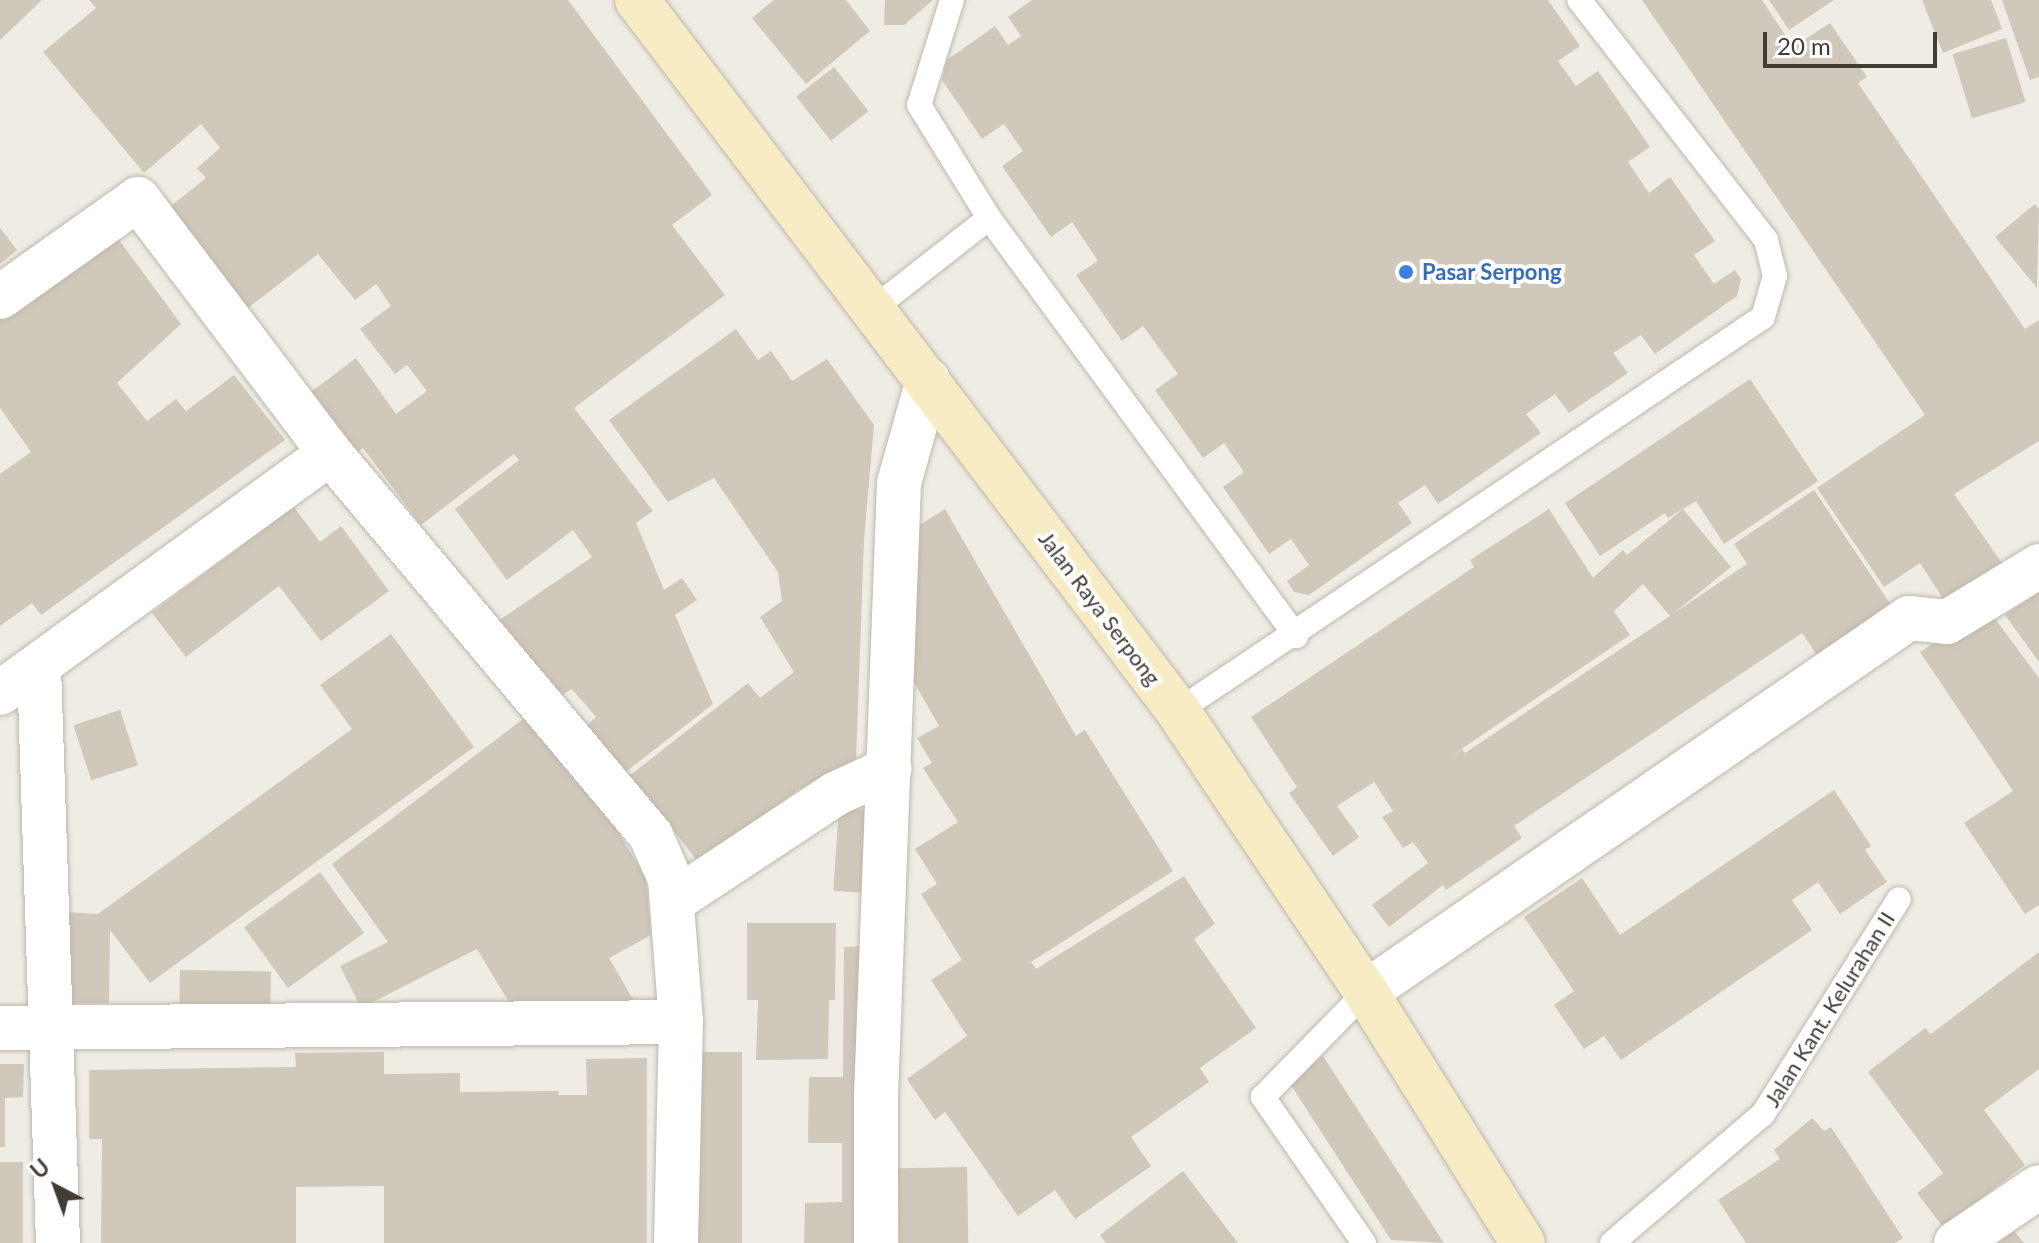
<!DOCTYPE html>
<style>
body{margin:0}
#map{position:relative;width:2039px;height:1243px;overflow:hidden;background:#efece4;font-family:Lato,sans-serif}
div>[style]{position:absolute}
.building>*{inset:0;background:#d0c8ba;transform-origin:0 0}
.roads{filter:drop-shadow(0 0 2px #bdb7aa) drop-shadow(0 0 2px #bdb7aa)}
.service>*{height:24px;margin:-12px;padding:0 12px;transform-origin:12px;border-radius:12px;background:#fff}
.minor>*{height:44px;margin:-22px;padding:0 22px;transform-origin:22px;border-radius:22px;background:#fff}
.secondary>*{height:44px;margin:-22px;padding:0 22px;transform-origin:22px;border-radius:22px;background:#f8ecc5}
.dots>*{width:22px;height:22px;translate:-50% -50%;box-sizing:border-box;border:4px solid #fff;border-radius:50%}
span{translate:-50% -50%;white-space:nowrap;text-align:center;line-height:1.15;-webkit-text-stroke:8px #fff;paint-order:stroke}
.shop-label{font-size:22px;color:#366cbe;font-weight:700}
.left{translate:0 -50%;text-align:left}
.street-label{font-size:22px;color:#413c34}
.north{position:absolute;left:16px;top:1147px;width:80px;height:80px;-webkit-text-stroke:6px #fff;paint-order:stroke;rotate:319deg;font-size:22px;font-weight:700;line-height:32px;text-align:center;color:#413c34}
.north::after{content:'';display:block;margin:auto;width:28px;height:36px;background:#413c34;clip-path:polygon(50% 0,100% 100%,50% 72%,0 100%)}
.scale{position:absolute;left:1763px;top:32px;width:174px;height:36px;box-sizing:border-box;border:4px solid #413c34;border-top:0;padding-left:10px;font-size:24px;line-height:28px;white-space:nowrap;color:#413c34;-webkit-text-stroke:6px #fff;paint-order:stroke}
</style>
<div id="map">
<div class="building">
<div style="clip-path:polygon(0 0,42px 0,0 40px)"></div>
<div style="clip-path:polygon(89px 0,568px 0,712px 195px,672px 225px,725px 295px,574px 408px,653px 511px,636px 523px,664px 590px,682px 578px,697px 600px,675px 615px,713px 704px,623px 774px,585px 727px,596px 717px,572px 689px,554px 700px,495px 623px,592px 557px,573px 530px,507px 580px,455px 509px,519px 460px,514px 454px,421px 525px,363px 448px,354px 455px,311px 392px,356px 358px,396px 414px,427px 391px,407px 365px,395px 374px,360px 329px,391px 306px,376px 284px,355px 300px,318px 254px,244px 311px,171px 206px,206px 178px,197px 168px,220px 148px,201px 124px,144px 173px,43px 52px,96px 8px)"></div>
<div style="clip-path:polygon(774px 0,846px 0,870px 31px,806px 84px,752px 18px)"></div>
<div style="clip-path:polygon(885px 0,933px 0,904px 25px,884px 25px)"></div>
<div style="clip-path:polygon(1032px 0,1548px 0,1580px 46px,1558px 61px,1576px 86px,1598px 71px,1650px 147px,1628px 162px,1649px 193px,1670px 177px,1715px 241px,1694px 255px,1714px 284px,1735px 270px,1741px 279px,1737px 296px,1655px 354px,1641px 335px,1613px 353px,1628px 373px,1569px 413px,1555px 394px,1526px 414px,1541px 433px,1438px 504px,1425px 485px,1398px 503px,1412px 523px,1309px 595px,1294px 592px,1287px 581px,1309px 565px,1291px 539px,1269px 554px,1223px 487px,1244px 472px,1224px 443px,1203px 458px,1155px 390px,1178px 374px,1143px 326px,1122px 341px,1076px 275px,1098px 261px,1072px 222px,1051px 237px,1002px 166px,1023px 151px,1004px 124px,982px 139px,942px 80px,947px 60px,995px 26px,1008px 45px,1021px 36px,1008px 17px)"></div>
<div style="clip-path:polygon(1642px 0,1762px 0,1793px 47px,1830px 23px,1867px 77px,1858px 83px,2025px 329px,2039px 320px,2039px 441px,1954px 494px,2008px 572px,1951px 611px,1920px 563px,1884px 587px,1817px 488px,1925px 415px)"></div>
<div style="clip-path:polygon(1769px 0,1834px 0,1789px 30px)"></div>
<div style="clip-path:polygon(1922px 0,1991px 0,2002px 29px,1943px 53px)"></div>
<div style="clip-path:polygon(2002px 0,2039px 0,2039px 77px,2030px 80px)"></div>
<div style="left:2006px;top:38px;width:67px;height:56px;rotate:73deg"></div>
<div style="left:834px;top:67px;width:56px;height:48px;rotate:52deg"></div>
<div style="clip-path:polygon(2035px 204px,2039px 209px,2037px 288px,1995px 237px)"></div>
<div style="clip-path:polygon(0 228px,17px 250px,0 264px)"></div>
<div style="clip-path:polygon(113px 232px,181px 324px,117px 383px,147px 421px,176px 399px,186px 411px,234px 375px,285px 440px,41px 615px,32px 603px,0 626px,0 474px,31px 452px,0 408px,0 313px)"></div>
<div style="clip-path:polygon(736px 329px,758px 360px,771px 351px,792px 381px,827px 359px,874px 425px,864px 540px,856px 760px,798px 790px,698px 862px,674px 831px,668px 836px,624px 780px,748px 683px,760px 698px,794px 672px,760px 617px,782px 601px,778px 572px,714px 478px,668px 502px,609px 420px)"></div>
<div style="clip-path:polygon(1750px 379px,1818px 481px,1724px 544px,1696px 501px,1668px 518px,1665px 513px,1600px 556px,1565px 503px)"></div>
<div style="clip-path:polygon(evenodd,1814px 490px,1893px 608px,1819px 658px,1802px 633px,1514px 826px,1522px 838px,1446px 890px,1443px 885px,1389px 927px,1372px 905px,1428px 863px,1413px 842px,1403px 848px,1382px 817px,1393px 811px,1374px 782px,1337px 806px,1359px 837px,1333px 856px,1289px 793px,1297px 787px,1251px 717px,1474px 567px,1470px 560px,1549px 509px,1593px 578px,1623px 550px,1627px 555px,1683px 509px,1731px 567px,1674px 613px,1747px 564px,1734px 544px,1814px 490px,1643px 584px,1670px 616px,1465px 753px,1462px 749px,1445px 760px,1630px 635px,1614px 611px,1643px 584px)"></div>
<div style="clip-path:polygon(294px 507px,320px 542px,341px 526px,389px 591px,321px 641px,279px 586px,186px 657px,152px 613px)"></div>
<div style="clip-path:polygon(945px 509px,1076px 736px,1085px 730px,1173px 871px,1031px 962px,1036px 969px,1184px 876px,1215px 924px,1194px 939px,1256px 1028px,1200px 1068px,1209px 1082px,1131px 1137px,1151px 1166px,1075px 1219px,1055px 1190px,1018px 1216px,945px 1112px,935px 1120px,907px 1079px,967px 1036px,931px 980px,962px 960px,921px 894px,937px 884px,915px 849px,958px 822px,923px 768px,932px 763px,917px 738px,939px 726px,910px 675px,907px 533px)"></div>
<div style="clip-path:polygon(2039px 592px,2039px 662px,2005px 615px)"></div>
<div style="clip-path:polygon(1987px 608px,2039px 678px,2039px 905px,2025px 914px,1964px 823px,2013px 791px,1920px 652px)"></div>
<div style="clip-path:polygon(391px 634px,474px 747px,150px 983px,110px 930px,109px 1003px,63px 1003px,65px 912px,98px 914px,352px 729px,320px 685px)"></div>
<div style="left:120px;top:710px;width:58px;height:49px;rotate:72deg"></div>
<div style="clip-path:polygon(527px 716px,609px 817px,646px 878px,651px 935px,609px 958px,638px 1008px,516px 1014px,477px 949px,361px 1008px,340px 966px,388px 942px,332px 864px)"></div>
<div style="clip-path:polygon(1834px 790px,1871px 846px,1865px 850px,1887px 882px,1840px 914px,1818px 882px,1792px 900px,1812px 930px,1621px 1060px,1604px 1036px,1584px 1049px,1554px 1005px,1574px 991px,1524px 917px,1582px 878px,1620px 935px)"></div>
<div style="left:839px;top:808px;width:28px;height:83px;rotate:4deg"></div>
<div style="left:320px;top:872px;width:75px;height:94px;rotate:54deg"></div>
<div style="clip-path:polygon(747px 923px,836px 923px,835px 1000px,829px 1000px,828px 1059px,756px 1060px,758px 1000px,747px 1000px)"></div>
<div style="clip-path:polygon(867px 946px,864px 1243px,804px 1243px,805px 1203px,842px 1202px,842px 1143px,808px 1143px,809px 1077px,843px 1077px,844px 947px)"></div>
<div style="clip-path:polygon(2039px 952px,2039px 1069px,1984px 1110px,2025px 1165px,1943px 1227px,1917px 1193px,1943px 1173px,1868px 1072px,1925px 1028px,1931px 1034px)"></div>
<div style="left:180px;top:970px;width:91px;height:37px;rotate:1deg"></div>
<div style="clip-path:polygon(384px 1052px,384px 1074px,460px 1073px,460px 1092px,559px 1091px,558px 1095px,587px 1095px,586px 1059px,647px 1058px,647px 1243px,384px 1243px,384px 1186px,296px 1187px,296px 1243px,101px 1243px,102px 1139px,89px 1139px,89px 1070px,296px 1067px,295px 1053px)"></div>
<div style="left:742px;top:1052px;width:191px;height:58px;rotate:90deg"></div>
<div style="clip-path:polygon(1323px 1056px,1444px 1243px,1391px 1240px,1287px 1079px)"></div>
<div style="clip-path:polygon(0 1064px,24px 1064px,23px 1097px,5px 1098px,5px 1147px,0 1147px)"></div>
<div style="clip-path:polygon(1812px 1118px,1824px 1131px,1831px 1127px,1903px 1238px,1895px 1243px,1746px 1243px,1718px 1200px,1780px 1159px,1774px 1150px)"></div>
<div style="left:0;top:1162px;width:23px;height:81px"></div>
<div style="left:967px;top:1167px;width:76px;height:69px;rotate:89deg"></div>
<div style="clip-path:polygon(1183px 1171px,1238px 1243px,1106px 1243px,1100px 1235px)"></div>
<div style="clip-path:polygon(2014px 1231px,2024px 1243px,1998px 1243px)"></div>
</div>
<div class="roads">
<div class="service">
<div style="left:952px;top:0;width:110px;rotate:107.4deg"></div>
<div style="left:919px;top:105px;width:133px;rotate:58.2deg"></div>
<div style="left:989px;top:218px;width:519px;rotate:53.7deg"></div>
<div style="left:873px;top:309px;width:147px;rotate:-38.1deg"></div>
<div style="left:1178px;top:711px;width:705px;rotate:-33.96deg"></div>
<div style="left:1763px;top:317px;width:43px;rotate:-73.7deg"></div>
<div style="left:1775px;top:276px;width:37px;rotate:-104deg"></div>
<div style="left:1766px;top:240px;width:304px;rotate:-127.9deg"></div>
<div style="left:1364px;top:1243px;width:178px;rotate:-124.7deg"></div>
<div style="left:1263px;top:1097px;width:147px;rotate:-45.6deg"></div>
<div style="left:1612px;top:1243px;width:199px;rotate:-40.5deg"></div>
<div style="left:1763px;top:1114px;width:254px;rotate:-57.7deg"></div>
</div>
<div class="minor">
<div style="left:0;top:297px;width:169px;rotate:-35.4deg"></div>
<div style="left:138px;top:199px;width:318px;rotate:52.9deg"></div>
<div style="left:330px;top:453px;width:500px;rotate:50deg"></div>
<div style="left:651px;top:836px;width:47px;rotate:66.2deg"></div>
<div style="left:670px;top:879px;width:143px;rotate:85.6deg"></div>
<div style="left:681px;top:1022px;width:221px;rotate:91.3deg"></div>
<div style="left:39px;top:667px;width:576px;rotate:88.11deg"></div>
<div style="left:0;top:693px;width:408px;rotate:-36deg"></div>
<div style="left:672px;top:902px;width:196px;rotate:-33.5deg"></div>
<div style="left:835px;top:794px;width:60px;rotate:-24.8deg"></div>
<div style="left:1366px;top:992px;width:659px;rotate:-34.56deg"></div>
<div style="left:1909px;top:618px;width:38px;rotate:6deg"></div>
<div style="left:1947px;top:622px;width:108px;rotate:-31.3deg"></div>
<div style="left:0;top:1028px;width:681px;rotate:-0.5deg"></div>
<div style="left:876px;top:1243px;width:147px;rotate:-90deg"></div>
<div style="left:876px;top:1096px;width:613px;rotate:-87.85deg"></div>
<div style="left:899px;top:483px;width:107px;rotate:-74.3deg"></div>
<div style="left:1956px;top:1243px;width:100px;rotate:-34deg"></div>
</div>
<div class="secondary">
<div style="left:637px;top:0;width:893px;rotate:52.73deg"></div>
<div style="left:1178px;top:711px;width:338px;rotate:56.2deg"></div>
<div style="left:1366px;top:992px;width:296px;rotate:58deg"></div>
</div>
</div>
<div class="dots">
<div style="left:1406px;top:272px;background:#3f7fe0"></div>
</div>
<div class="shop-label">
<span class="left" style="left:1422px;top:272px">Pasar Serpong</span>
</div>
<div class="street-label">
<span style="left:1100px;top:608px;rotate:53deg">Jalan Raya Serpong</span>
<span style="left:1829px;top:1009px;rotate:-58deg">Jalan Kant. Kelurahan II</span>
</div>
<div class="north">U</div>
<div class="scale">20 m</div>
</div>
